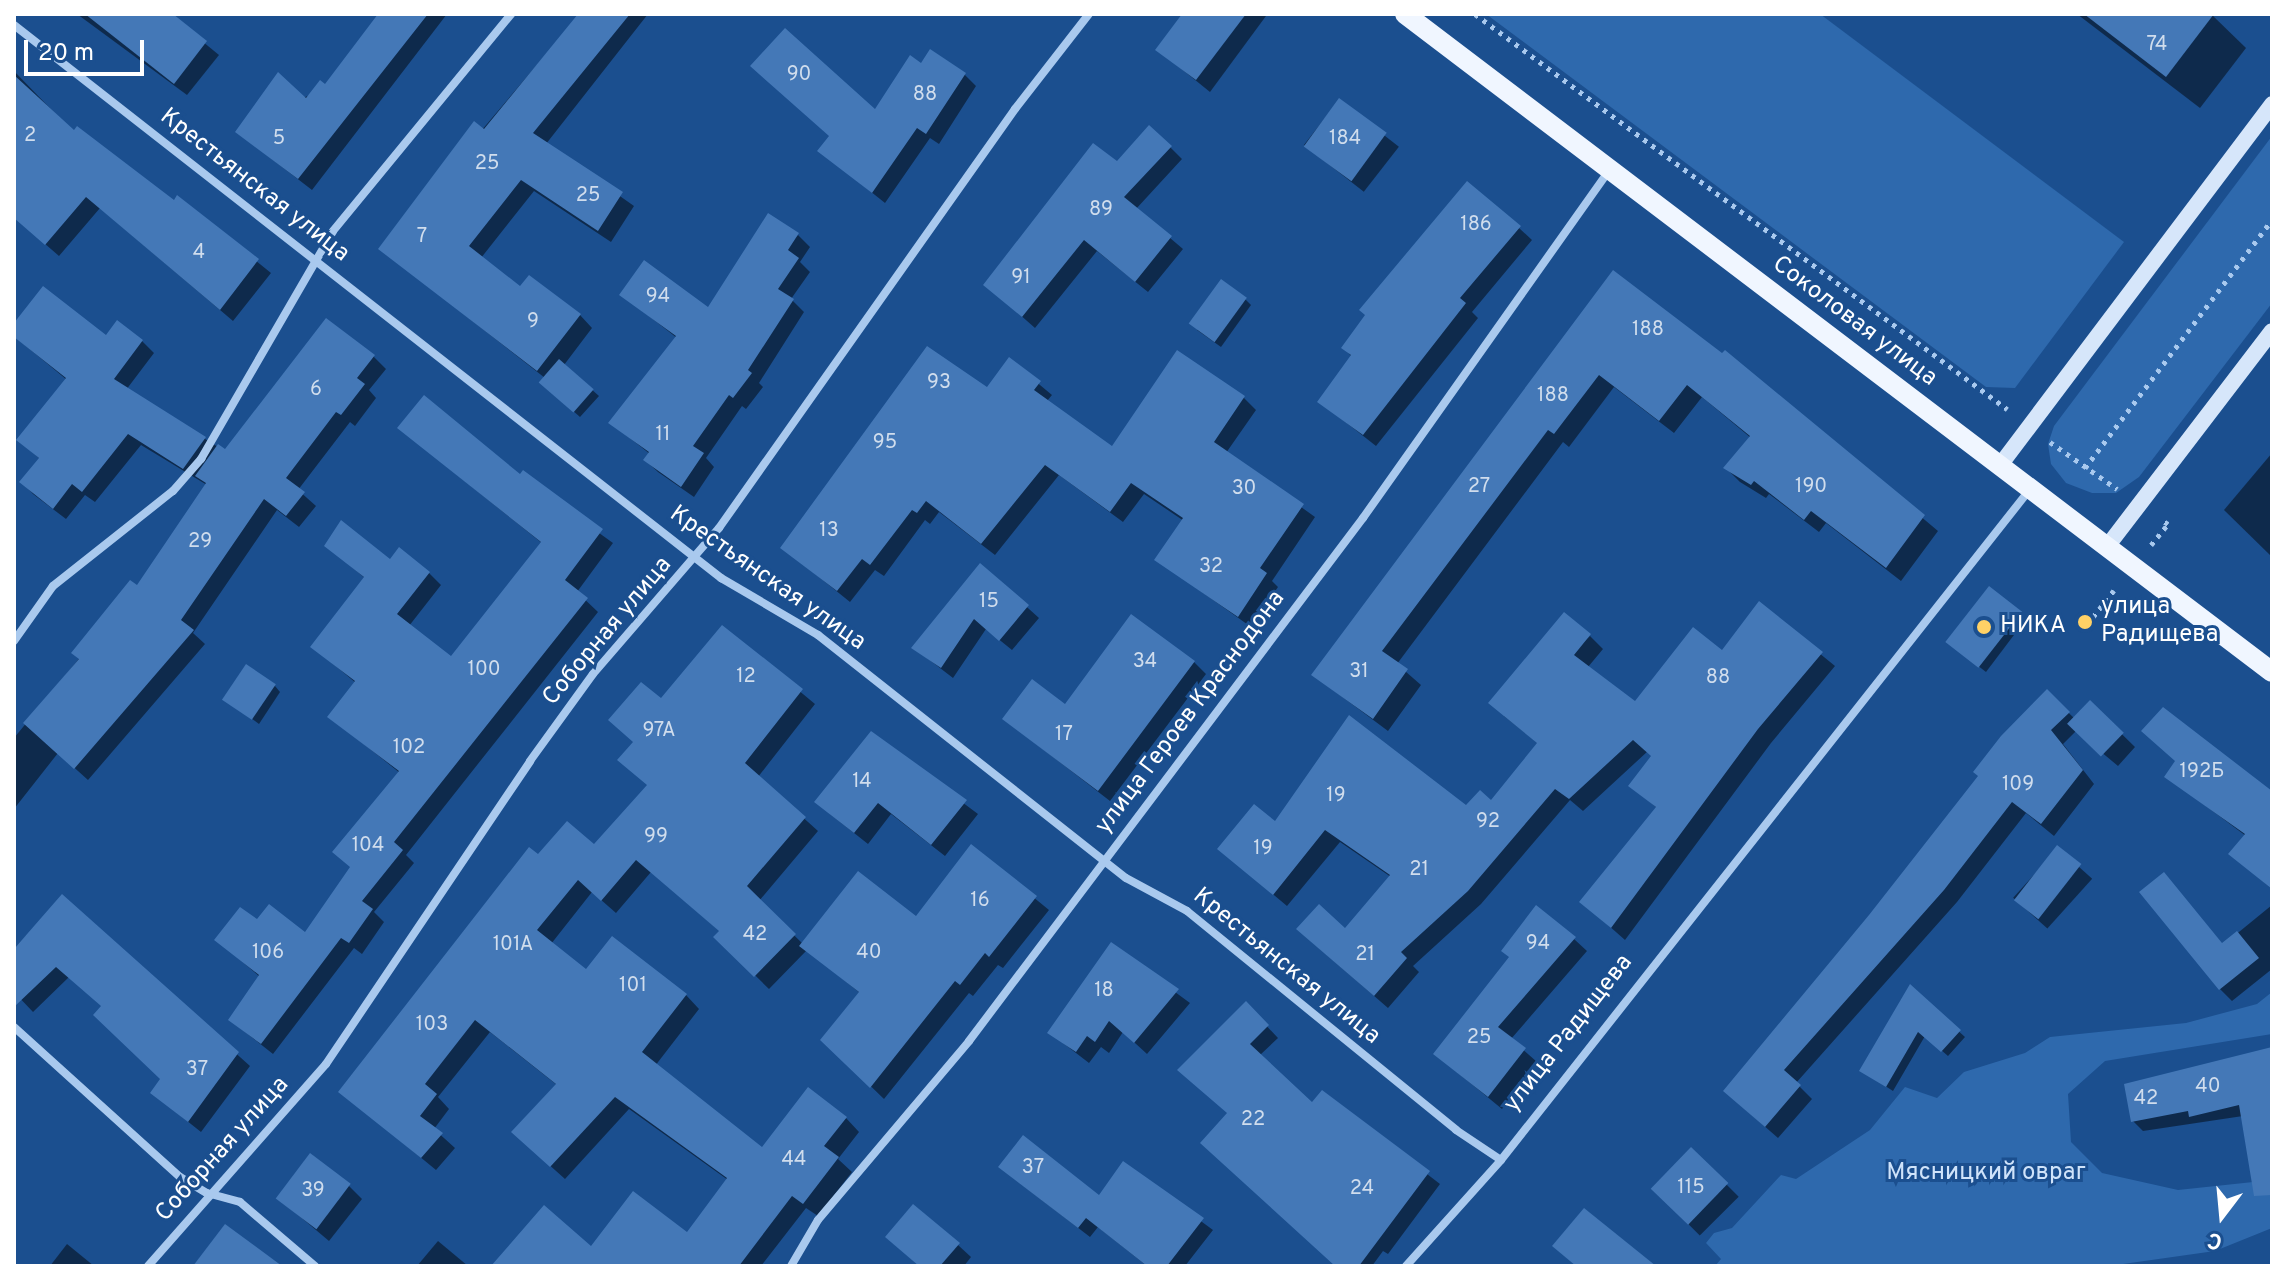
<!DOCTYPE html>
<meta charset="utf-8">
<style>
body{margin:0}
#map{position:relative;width:2286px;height:1280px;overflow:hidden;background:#1b4f8f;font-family:Overpass,sans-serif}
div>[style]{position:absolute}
.green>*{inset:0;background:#2e69ad}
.shadow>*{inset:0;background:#0007;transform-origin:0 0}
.building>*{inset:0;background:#4478b7;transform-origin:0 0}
.path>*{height:5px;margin-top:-2.5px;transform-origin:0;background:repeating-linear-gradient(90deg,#a9c9ee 0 4px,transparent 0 10px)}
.street>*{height:8px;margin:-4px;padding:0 4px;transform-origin:4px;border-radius:4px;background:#a9c9ee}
.secondary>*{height:16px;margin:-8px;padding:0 8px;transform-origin:8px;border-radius:8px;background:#d6e6fa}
.primary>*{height:20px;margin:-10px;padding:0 10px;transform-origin:10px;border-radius:10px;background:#f0f6ff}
.dots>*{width:22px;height:22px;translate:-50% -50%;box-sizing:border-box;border:4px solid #1b4f8f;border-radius:50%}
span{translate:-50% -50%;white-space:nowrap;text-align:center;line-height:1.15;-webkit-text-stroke:6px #1b4f8f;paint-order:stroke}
.number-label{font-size:20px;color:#d0dded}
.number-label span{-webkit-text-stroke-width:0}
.street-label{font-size:24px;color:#fff}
.poi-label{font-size:24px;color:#fff}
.left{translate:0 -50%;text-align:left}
.park-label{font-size:24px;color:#cfe3fa}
.frame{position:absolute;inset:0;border:16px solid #fff;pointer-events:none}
.north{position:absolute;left:2182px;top:1176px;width:80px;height:80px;-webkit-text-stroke:6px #1b4f8f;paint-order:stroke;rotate:196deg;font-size:22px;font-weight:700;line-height:32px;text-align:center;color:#fff}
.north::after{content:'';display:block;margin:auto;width:28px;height:36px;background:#fff;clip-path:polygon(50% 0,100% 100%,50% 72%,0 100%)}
.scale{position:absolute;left:24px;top:40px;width:120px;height:36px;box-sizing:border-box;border:4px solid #fff;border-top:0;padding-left:10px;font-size:24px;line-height:28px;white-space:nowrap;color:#fff;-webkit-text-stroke:6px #1b4f8f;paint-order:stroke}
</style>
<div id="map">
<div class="green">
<div style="clip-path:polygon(1486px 14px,1820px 14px,2124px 242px,2015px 388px,1986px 387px)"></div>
<div style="clip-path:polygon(2272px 136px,2272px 303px,2139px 477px,2116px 493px,2092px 493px,2066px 483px,2051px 464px,2048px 444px,2054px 426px)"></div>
<div style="clip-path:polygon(2272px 992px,2272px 1034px,2105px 1061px,2068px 1094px,2071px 1142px,2102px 1173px,2178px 1190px,2272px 1180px,2272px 1228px,2215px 1251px,2109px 1266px,1715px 1266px,1721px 1259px,1706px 1243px,1714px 1233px,1732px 1228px,1781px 1175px,1796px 1179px,1870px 1130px,1905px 1087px,1937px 1098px,1964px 1072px,2025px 1053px,2050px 1037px,2186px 1023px,2257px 1004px)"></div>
</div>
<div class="shadow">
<div style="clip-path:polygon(77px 14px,169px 14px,219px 55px,187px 95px)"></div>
<div style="clip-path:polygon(381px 14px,447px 14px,312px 190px,237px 132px,325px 87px)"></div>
<div style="clip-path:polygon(580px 14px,648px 14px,546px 144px,634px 206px,611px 242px,534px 191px,481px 258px,521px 289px,580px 315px,592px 328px,564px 365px,599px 396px,580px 417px,547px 388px,545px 378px,381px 249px)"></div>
<div style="clip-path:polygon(1185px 14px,1265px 14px,1266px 16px,1210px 92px,1158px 50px)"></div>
<div style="clip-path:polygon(2077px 14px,2211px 14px,2246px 48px,2200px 108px)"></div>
<div style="clip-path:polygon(922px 66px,964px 74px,976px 86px,939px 144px,930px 138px,885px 203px,820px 151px,876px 112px)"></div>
<div style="clip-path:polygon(14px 71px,74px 133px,174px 203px,178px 198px,271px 273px,233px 321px,100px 208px,59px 256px,14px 217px)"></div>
<div style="left:1339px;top:100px;width:76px;height:57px;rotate:38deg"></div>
<div style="clip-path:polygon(1170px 147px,1182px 159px,1136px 209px,1183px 249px,1148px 292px,1097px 251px,1035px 328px,986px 285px,1117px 163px)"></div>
<div style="clip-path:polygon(1519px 228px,1532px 240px,1472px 312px,1478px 318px,1376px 446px,1320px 402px,1352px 357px,1344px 348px)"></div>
<div style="clip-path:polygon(798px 235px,810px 247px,800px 262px,810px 272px,791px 299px,804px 312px,759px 383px,763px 387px,746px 409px,742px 406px,706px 458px,714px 467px,694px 497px,658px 472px,645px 460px,650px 454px,611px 423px,677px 338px,621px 294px,709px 309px)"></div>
<div style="clip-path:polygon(1614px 272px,1722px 356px,1725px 352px,1938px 531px,1901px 581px,1826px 523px,1819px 532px,1769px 494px,1766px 498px,1740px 482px,1726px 468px,1751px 438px,1702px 397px,1674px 433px,1614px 387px,1569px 447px,1563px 442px,1397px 664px,1421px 685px,1388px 731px,1313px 675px)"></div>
<div style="clip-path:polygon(1245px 299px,1251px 305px,1221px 347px,1197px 330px)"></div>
<div style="clip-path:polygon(14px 326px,142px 341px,154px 353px,126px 390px,226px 452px,373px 356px,386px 369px,369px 390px,376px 398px,355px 426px,350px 422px,298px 490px,316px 506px,299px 527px,277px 510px,193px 633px,205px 644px,88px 780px,58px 753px,14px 809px,14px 738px,137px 588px,207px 485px,141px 445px,95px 502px,85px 495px,66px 519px,33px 494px,22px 482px,40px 459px,19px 440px,67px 380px,14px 336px)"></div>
<div style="clip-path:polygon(1010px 360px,1052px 395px,1047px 401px,1112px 448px,1244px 398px,1256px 410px,1226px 453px,1315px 517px,1272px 581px,1278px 587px,1251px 627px,1157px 560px,1184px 521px,1144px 494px,1123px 522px,1059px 475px,995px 555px,939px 512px,930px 524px,925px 520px,884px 576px,875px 570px,850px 602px,783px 548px,988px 390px)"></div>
<div style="clip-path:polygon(399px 428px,520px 476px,613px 543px,577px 592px,598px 612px,406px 855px,414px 863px,374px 912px,384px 922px,362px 954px,354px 948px,273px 1054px,230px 1020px,260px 977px,217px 940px,257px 922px,305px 935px,352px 868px,400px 773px,330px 717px,356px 683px,313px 647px,366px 579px,326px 545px,429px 573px,441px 585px,409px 626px,451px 659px,543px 544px)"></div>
<div style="clip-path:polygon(2272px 453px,2272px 557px,2224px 510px)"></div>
<div style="clip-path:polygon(980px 565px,1039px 618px,1012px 650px,986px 629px,953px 678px,914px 648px)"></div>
<div style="clip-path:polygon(1759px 604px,1835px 666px,1771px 743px,1625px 940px,1582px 902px,1657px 808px,1631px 785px,1653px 756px,1648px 751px,1583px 811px,1570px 800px,1481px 904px,1413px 966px,1419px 972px,1388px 1008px,1312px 942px,1345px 931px,1391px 877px,1340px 842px,1287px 906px,1219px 849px,1276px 824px,1491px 803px,1539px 744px,1504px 716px,1590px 636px,1603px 649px,1588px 667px,1636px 703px,1722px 653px)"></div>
<div style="clip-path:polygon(2021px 613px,2026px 619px,1986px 672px,1955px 648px)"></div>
<div style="clip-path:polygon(722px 627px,815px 704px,758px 777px,818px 831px,759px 901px,803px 944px,916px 918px,972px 847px,1049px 910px,1003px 968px,998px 965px,973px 996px,969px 993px,884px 1099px,823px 1040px,860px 993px,807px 950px,769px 989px,716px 937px,721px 932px,651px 872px,616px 913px,592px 892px,551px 944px,586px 972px,686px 995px,699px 1009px,655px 1066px,762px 1150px,846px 1118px,859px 1132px,838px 1159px,852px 1172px,818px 1216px,806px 1208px,761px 1266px,494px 1266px,687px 1235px,728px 1180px,629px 1109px,565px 1179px,527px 1145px,557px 1085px,490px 1032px,438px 1097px,449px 1109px,434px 1129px,455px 1148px,436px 1170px,341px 1092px,538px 857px,594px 847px,649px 786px,634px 743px,661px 701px)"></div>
<div style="clip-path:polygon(1194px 662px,1206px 674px,1110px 801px,1004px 719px,1066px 707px)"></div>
<div style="clip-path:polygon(275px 686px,280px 692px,259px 724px,225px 699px)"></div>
<div style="clip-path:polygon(2047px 692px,2075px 719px,2090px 703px,2135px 747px,2118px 766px,2076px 731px,2063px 744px,2094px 784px,2054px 836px,2026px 813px,1957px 902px,1796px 1083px,1812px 1099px,1778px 1138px,1738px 1103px,1871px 916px)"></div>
<div style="clip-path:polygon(871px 734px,978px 814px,945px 856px,891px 814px,868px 844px,830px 814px)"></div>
<div style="clip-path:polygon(2166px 776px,2272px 793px,2272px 889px,2231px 854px,2246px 836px)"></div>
<div style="left:2058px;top:848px;width:46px;height:67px;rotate:42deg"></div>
<div style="clip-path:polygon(2164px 874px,2223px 945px,2272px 905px,2272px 969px,2232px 1001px,2220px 989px)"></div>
<div style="clip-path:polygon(62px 897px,250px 1066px,201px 1132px,152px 1093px,163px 1079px,103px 1007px,69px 977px,33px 1012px,14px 992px,14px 949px)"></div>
<div style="clip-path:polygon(1574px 939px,1587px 951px,1511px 1039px,1537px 1062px,1502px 1109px,1435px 1054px)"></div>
<div style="clip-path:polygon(1111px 945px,1190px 1003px,1147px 1054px,1123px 1032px,1109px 1053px,1101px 1047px,1089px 1063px,1050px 1033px)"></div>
<div style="clip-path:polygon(1911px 988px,1965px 1037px,1948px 1056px,1925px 1036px,1893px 1091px,1862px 1071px)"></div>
<div style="clip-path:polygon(1246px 1004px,1278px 1038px,1259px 1056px,1312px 1105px,1322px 1093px,1440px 1184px,1388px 1254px,1383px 1251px,1372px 1266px,1337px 1266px,1229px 1114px)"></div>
<div style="clip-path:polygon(2272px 1049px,2272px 1181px,2243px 1116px,2143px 1131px,2133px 1121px)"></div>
<div style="left:1692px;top:1150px;width:66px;height:55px;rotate:45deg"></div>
<div style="clip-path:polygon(1123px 1164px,1213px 1230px,1185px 1266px,1147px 1266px,1098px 1227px,1090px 1237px,1012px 1177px,1100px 1198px)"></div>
<div style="clip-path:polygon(349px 1186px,362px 1199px,329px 1241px,278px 1198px)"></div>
<div style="clip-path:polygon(438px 1241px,468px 1266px,417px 1266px)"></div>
<div style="clip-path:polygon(67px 1244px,94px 1266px,50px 1266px)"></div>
<div style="clip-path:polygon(958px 1245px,971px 1257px,964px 1266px,920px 1266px)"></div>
</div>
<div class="building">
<div style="clip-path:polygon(85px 14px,173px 14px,207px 41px,174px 84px)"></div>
<div style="clip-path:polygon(378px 14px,428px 14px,298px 179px,235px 132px,278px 72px,306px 98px,320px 80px,325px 84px)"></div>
<div style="clip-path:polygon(578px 14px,630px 14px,533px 133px,623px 192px,598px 231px,521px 180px,469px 246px,520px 286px,529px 275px,581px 314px,537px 371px,378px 249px,474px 121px,484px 129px)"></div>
<div style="clip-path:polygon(1182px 14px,1246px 14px,1196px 80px,1155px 50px)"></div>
<div style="clip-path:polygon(2084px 14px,2214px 14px,2166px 77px)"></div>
<div style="clip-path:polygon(785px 28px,875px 109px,910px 55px,921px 63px,930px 49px,966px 73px,926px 134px,917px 128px,872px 193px,817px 151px,829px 136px,750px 66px)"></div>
<div style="clip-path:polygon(14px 75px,74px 130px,77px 126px,174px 200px,177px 195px,259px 259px,220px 310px,86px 197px,45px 245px,14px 218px)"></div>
<div style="left:1339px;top:98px;width:59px;height:60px;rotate:36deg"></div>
<div style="clip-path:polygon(1149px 125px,1172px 146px,1124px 197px,1172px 236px,1135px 282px,1084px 240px,1022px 317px,983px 285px,1093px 143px,1117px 161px)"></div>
<div style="clip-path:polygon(1467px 181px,1521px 226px,1460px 298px,1466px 303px,1363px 435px,1317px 402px,1351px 355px,1341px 348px,1365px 315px,1359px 310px)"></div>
<div style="clip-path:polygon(768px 213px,799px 233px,788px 250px,799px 258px,778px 289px,794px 299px,748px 370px,752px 373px,733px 398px,729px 395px,693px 446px,704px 453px,681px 487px,643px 460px,649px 452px,608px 423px,676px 336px,619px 295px,644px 260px,708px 307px)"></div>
<div style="clip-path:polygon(1613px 270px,1722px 353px,1725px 350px,1925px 515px,1886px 568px,1811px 511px,1804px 520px,1754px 481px,1751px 485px,1723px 468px,1750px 436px,1687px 385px,1659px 421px,1599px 375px,1554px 434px,1548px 430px,1382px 651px,1408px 669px,1373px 719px,1311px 675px)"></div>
<div style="left:1221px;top:279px;width:32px;height:55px;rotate:36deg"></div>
<div style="clip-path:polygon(43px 286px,106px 335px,117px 320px,143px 340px,114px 379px,206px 437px,183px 469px,128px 434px,82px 492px,72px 484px,53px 509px,19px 482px,39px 458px,16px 440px,66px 378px,14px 337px,14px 323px)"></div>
<div style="clip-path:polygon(326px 318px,375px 355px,357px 378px,365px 384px,341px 415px,336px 412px,286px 478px,305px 492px,286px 516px,264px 499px,181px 620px,194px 630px,74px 769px,23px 723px,79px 659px,71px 653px,130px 580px,137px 585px,206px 483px,195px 476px,218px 444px,225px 449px)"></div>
<div style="clip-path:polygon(927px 346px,987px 387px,1009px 357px,1041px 381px,1034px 390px,1112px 446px,1177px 350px,1245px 396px,1214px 442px,1304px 504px,1260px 568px,1267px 573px,1238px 617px,1154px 560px,1183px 518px,1131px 483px,1110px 512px,1045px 465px,981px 544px,926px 501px,917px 513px,912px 510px,870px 565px,862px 559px,837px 591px,780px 548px)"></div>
<div style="left:559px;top:359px;width:46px;height:31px;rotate:41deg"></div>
<div style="clip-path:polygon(424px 395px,520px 474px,523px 470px,603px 529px,565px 580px,588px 598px,394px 842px,403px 850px,362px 901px,373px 909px,349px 943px,341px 938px,261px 1044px,228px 1020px,259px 975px,214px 940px,240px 907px,257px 919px,269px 904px,305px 932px,350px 867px,332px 852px,399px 771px,327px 717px,355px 681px,310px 647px,364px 577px,324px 546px,341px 520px,390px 559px,399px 547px,430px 572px,397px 614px,451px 656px,541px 542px,397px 428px)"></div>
<div style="clip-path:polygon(980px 563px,1029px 605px,999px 641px,974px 619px,941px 668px,911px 648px)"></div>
<div style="left:1989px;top:586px;width:42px;height:71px;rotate:38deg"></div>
<div style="clip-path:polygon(1759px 601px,1823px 652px,1758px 729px,1611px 928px,1579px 902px,1656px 807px,1628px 786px,1651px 756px,1633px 740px,1569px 799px,1555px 789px,1468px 891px,1401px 952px,1407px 958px,1374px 996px,1296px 929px,1319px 904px,1345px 928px,1390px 875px,1325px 830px,1273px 895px,1217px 849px,1254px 804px,1275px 821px,1349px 715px,1466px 805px,1480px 790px,1491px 800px,1537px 743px,1488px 703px,1564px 612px,1591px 634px,1574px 655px,1635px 701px,1693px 627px,1722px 650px)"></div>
<div style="clip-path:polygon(1131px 614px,1195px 661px,1098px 791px,1002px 719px,1032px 679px,1065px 704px)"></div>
<div style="clip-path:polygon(722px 625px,803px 689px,745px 763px,806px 817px,747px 886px,796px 934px,754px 977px,713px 937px,719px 931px,636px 860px,601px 901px,578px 880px,537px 930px,586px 969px,612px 936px,687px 994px,642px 1052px,762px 1147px,808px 1087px,847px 1117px,824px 1146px,839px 1157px,803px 1204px,792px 1196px,739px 1266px,491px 1266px,544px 1205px,591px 1246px,633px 1191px,687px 1232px,727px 1178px,615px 1097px,550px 1167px,511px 1132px,556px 1084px,475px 1020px,425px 1084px,437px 1094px,420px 1116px,443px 1133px,421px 1158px,338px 1092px,529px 847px,538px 854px,567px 821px,594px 844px,647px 785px,617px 760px,633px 742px,608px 720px,641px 682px,661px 698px)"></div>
<div style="left:246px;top:664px;width:36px;height:43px;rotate:34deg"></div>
<div style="clip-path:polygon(2047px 689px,2070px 712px,2051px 730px,2083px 770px,2041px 824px,2012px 802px,1944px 890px,1784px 1070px,1801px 1085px,1765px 1127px,1723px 1091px,1869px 915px,1978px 776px,1973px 772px,2001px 736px)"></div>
<div style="left:2090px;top:700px;width:47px;height:33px;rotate:44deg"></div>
<div style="clip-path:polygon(2163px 707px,2272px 791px,2272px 889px,2228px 854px,2245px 834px,2164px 777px,2175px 761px,2141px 731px)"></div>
<div style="clip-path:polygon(871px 731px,967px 800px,931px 845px,878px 803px,854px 833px,814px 802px)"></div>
<div style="clip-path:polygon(971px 844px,1037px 896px,989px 957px,985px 953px,960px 985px,955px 981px,870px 1088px,820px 1040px,859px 992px,799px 946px,858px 871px,916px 916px)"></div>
<div style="left:2057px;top:845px;width:31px;height:70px;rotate:38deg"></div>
<div style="clip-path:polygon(2164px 872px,2222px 943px,2237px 931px,2259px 958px,2219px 990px,2139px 892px)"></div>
<div style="clip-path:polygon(62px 894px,239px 1052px,188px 1122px,150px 1093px,160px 1079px,93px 1015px,101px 1006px,56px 967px,14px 1007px,14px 949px)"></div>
<div style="clip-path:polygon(1536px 905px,1576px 937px,1498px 1027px,1526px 1048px,1488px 1097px,1433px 1054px,1509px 957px,1501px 951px)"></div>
<div style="clip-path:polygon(1111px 942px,1179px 989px,1134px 1043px,1109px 1021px,1095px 1042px,1087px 1036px,1076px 1052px,1047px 1033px)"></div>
<div style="clip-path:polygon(1910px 984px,1961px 1030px,1941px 1052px,1918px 1032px,1886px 1087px,1859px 1071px)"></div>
<div style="clip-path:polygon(1246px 1001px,1269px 1025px,1250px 1044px,1312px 1102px,1322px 1090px,1430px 1171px,1359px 1266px,1335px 1266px,1200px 1143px,1227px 1113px,1177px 1070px)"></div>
<div style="clip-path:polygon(2272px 1047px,2272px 1195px,2254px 1196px,2239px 1105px,2189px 1117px,2188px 1111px,2131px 1122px,2124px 1084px)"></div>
<div style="clip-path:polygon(1023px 1135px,1099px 1195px,1123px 1161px,1204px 1218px,1167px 1266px,1147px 1266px,1086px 1218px,1078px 1228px,998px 1167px)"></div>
<div style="left:1691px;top:1147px;width:52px;height:58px;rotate:44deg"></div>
<div style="left:310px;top:1153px;width:51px;height:57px;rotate:37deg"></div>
<div style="clip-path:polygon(913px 1204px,960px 1243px,940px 1266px,919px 1266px,885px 1237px)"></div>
<div style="clip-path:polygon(1584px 1208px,1656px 1266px,1576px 1266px,1552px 1246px)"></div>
<div style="clip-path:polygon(225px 1224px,282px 1266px,193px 1266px)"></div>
</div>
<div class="path">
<div style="left:1475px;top:14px;width:663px;rotate:36.59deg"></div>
<div style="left:2050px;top:442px;width:82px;rotate:35deg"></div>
<div style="left:2085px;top:468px;width:311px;rotate:-53deg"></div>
<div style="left:2151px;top:545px;width:27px;rotate:-51deg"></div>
<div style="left:2168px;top:524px;width:7px;rotate:-146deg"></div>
<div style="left:2093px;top:617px;width:34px;rotate:-52deg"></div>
</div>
<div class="street">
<div style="left:14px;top:25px;width:898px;rotate:38.03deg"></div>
<div style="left:721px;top:578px;width:113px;rotate:30.4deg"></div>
<div style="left:818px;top:635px;width:392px;rotate:38.3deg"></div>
<div style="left:1126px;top:878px;width:69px;rotate:28.4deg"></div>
<div style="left:1187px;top:911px;width:347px;rotate:39.1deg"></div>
<div style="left:1456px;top:1130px;width:54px;rotate:33.7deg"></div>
<div style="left:14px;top:641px;width:67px;rotate:-54.7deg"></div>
<div style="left:53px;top:586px;width:153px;rotate:-38.4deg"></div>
<div style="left:173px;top:491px;width:43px;rotate:-48.8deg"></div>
<div style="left:201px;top:459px;width:263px;rotate:-59.9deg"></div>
<div style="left:333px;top:231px;width:281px;rotate:-50.6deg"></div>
<div style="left:14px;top:1027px;width:224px;rotate:42.1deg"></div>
<div style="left:180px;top:1177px;width:31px;rotate:31deg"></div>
<div style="left:207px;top:1193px;width:34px;rotate:15deg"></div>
<div style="left:240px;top:1202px;width:99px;rotate:40.5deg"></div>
<div style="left:148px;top:1266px;width:269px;rotate:-48.6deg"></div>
<div style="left:326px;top:1064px;width:365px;rotate:-56deg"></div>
<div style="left:530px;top:761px;width:107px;rotate:-54.1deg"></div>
<div style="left:593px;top:674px;width:193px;rotate:-49.2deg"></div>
<div style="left:719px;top:528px;width:513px;rotate:-54.76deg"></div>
<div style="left:1015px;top:109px;width:120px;rotate:-52.1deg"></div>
<div style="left:791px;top:1266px;width:53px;rotate:-59.6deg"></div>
<div style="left:818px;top:1220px;width:234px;rotate:-49.8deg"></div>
<div style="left:969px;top:1041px;width:655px;rotate:-53.01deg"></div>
<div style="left:1363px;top:518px;width:424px;rotate:-54.7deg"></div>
<div style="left:1406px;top:1266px;width:142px;rotate:-48.1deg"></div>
<div style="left:1501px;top:1160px;width:856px;rotate:-51.74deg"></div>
</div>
<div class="secondary">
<div style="left:2001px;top:464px;width:451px;rotate:-53deg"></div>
<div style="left:2106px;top:548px;width:273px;rotate:-52.6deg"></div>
</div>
<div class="primary">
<div style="left:1405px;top:14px;width:1088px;rotate:37.2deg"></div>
</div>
<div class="dots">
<div style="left:2085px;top:622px;background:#ffd166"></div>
<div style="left:1984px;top:627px;background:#ffd166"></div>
</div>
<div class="number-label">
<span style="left:2157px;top:45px">74</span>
<span style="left:799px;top:75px">90</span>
<span style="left:925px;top:95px">88</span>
<span style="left:30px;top:136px">2</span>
<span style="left:279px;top:139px">5</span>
<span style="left:1345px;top:139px">184</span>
<span style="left:487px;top:164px">25</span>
<span style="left:588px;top:196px">25</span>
<span style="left:1101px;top:210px">89</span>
<span style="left:1476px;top:225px">186</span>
<span style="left:422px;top:237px">7</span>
<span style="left:199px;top:253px">4</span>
<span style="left:1021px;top:278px">91</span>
<span style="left:658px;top:297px">94</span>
<span style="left:533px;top:322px">9</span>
<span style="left:1648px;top:330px">188</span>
<span style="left:939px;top:383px">93</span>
<span style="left:316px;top:390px">6</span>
<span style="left:1553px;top:396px">188</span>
<span style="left:663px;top:435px">11</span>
<span style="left:885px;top:443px">95</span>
<span style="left:1479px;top:487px">27</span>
<span style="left:1811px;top:487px">190</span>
<span style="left:1244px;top:489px">30</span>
<span style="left:829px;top:531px">13</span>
<span style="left:200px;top:542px">29</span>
<span style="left:1211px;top:567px">32</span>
<span style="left:989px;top:602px">15</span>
<span style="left:1145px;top:662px">34</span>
<span style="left:484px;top:670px">100</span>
<span style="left:1359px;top:672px">31</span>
<span style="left:746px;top:677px">12</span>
<span style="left:1718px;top:678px">88</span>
<span style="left:659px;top:731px">97А</span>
<span style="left:1064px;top:735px">17</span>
<span style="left:409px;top:748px">102</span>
<span style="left:2202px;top:772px">192Б</span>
<span style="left:862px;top:782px">14</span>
<span style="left:2018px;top:785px">109</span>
<span style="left:1336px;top:796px">19</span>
<span style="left:1488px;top:822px">92</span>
<span style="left:656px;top:837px">99</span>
<span style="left:368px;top:846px">104</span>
<span style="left:1263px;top:849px">19</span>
<span style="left:1419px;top:870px">21</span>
<span style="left:980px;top:901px">16</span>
<span style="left:755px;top:935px">42</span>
<span style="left:1538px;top:944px">94</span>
<span style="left:513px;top:945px">101А</span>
<span style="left:268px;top:953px">106</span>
<span style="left:869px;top:953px">40</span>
<span style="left:1365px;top:955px">21</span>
<span style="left:633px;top:986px">101</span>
<span style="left:1104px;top:991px">18</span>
<span style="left:432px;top:1025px">103</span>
<span style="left:1479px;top:1038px">25</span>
<span style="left:197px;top:1070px">37</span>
<span style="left:2208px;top:1087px">40</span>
<span style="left:2146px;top:1099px">42</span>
<span style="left:1253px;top:1120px">22</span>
<span style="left:794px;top:1160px">44</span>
<span style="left:1033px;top:1168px">37</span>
<span style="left:1691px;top:1188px">115</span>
<span style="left:1362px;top:1189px">24</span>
<span style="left:313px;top:1191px">39</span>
</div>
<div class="street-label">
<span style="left:254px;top:186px;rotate:38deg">Крестьянская улица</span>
<span style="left:1854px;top:322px;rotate:37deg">Соколовая улица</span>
<span style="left:767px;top:579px;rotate:35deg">Крестьянская улица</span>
<span style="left:608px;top:632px;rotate:-50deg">Соборная улица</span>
<span style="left:1191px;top:713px;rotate:-53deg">улица Героев Краснодона</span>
<span style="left:1286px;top:967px;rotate:39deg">Крестьянская улица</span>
<span style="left:1569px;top:1034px;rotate:-52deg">улица Радищева</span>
<span style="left:223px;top:1150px;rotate:-48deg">Соборная улица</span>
</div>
<div class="poi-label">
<span class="left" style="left:2101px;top:622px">улица<br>Радищева</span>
<span class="left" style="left:2000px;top:627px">НИКА</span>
</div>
<div class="park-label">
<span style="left:1986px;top:1174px">Мясницкий овраг</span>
</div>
<div class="frame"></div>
<div class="north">С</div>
<div class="scale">20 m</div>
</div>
